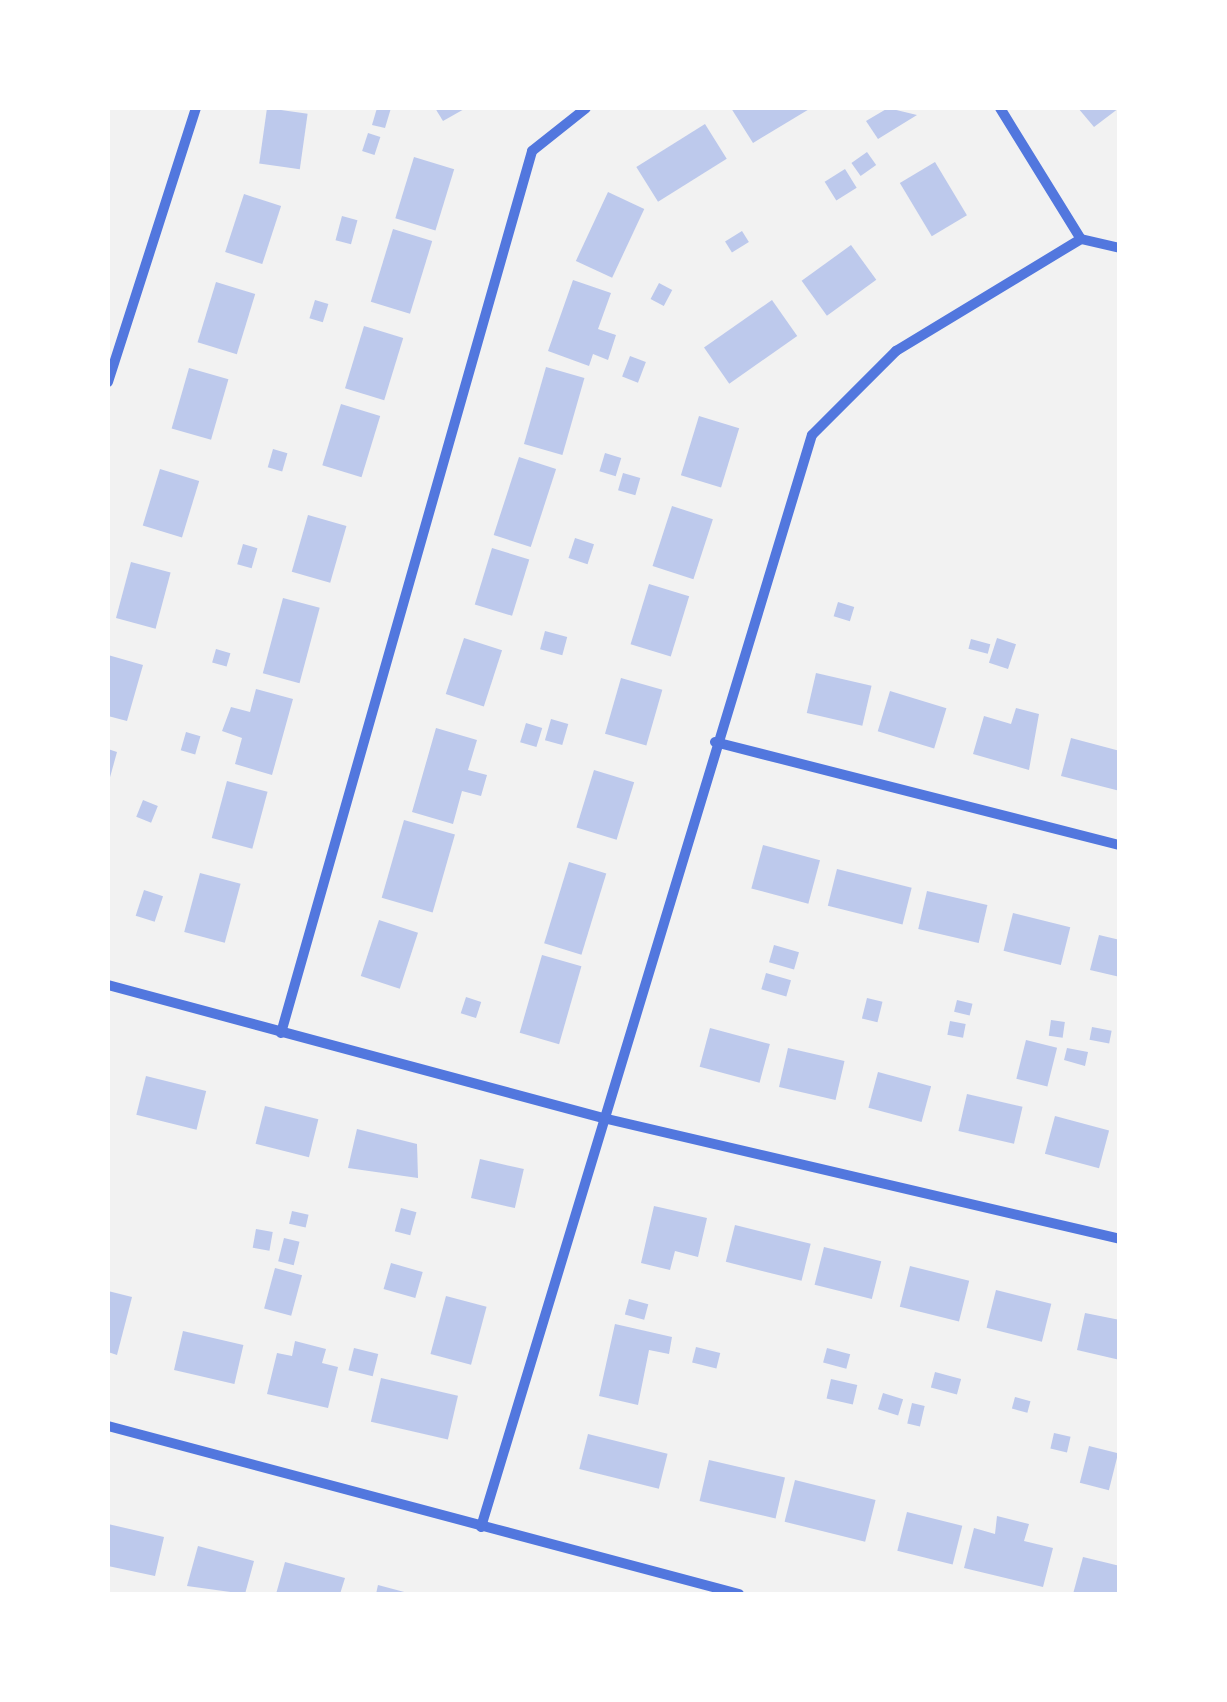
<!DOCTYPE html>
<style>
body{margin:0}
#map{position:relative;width:1227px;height:1702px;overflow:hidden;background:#f2f2f2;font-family:"Fira Sans Condensed",sans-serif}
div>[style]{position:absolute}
.building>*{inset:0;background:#bdc9ec;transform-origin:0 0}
.minor>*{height:10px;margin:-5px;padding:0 5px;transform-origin:5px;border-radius:5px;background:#5277de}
span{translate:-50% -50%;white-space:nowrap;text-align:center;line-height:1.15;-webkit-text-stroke:8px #fff;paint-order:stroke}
.frame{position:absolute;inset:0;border:110px solid #fff;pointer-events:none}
</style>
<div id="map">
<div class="building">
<div style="left:267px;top:108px;width:41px;height:56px;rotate:8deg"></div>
<div style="clip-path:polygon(377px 108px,391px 108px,385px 128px,372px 125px)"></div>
<div style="clip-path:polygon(435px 108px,466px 108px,443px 121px)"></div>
<div style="clip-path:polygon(731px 108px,811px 108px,753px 143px)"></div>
<div style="clip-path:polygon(888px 108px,917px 115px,878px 139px,866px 121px)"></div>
<div style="clip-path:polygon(1078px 108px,1119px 108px,1094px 127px)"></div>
<div style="left:705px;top:124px;width:41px;height:81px;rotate:58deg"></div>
<div style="left:368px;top:133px;width:13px;height:19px;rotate:18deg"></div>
<div style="left:867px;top:152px;width:16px;height:19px;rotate:55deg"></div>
<div style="left:414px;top:157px;width:42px;height:64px;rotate:17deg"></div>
<div style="left:935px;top:162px;width:62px;height:41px;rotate:59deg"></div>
<div style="left:845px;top:169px;width:22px;height:24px;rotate:58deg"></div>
<div style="left:608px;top:192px;width:40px;height:76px;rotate:25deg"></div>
<div style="left:244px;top:194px;width:39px;height:61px;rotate:18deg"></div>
<div style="left:342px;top:216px;width:16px;height:25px;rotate:15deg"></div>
<div style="left:393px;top:229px;width:41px;height:76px;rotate:17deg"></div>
<div style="left:742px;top:231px;width:13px;height:20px;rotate:58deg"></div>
<div style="left:851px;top:245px;width:43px;height:61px;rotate:54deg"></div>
<div style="clip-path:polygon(573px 280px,611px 293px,598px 329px,616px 335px,608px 360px,593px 354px,589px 366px,548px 351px)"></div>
<div style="left:216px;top:282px;width:41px;height:63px;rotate:17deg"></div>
<div style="left:659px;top:283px;width:15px;height:18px;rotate:28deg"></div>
<div style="left:315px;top:300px;width:14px;height:19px;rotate:17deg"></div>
<div style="left:772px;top:300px;width:44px;height:83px;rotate:55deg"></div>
<div style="left:364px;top:326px;width:41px;height:65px;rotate:17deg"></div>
<div style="left:630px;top:356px;width:17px;height:22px;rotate:21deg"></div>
<div style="left:546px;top:367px;width:40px;height:80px;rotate:16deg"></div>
<div style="left:189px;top:368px;width:41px;height:63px;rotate:16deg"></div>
<div style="left:341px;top:404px;width:41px;height:64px;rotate:17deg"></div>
<div style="left:699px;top:416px;width:42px;height:62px;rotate:17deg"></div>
<div style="left:273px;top:449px;width:15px;height:19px;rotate:16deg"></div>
<div style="left:605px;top:453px;width:17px;height:19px;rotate:17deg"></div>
<div style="left:519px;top:457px;width:39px;height:82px;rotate:18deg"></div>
<div style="left:160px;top:469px;width:41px;height:59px;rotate:17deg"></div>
<div style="left:623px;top:473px;width:18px;height:18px;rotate:16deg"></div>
<div style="left:672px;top:506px;width:43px;height:63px;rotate:18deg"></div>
<div style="left:308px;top:515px;width:40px;height:59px;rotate:16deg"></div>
<div style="left:575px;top:538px;width:20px;height:21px;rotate:18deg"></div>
<div style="left:243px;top:544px;width:15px;height:21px;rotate:16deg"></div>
<div style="left:492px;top:548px;width:39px;height:59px;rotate:17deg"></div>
<div style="left:131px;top:562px;width:41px;height:58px;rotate:15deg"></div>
<div style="left:649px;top:584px;width:42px;height:63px;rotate:17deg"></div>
<div style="left:283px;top:598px;width:38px;height:78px;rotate:15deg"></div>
<div style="left:838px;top:602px;width:17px;height:15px;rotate:17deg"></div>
<div style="left:545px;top:631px;width:23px;height:19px;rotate:15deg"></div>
<div style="left:464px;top:638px;width:40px;height:59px;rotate:18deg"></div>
<div style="left:997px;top:638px;width:20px;height:26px;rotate:18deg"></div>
<div style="left:971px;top:639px;width:20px;height:10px;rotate:15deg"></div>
<div style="left:216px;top:649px;width:15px;height:14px;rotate:16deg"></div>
<div style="clip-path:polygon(108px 655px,143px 665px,127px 721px,108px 716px)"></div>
<div style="left:816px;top:673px;width:57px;height:41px;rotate:13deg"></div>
<div style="left:621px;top:678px;width:43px;height:58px;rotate:16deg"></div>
<div style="clip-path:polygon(256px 689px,293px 699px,272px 775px,235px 764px,242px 738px,222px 731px,231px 707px,250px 712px)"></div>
<div style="left:890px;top:691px;width:59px;height:42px;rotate:17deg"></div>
<div style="clip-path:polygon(1016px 708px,1039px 714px,1029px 770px,973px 754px,984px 716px,1011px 724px)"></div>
<div style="left:551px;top:719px;width:18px;height:22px;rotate:16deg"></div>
<div style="left:526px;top:723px;width:17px;height:20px;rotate:17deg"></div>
<div style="clip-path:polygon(436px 728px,477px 740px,468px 770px,487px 775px,481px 796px,462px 791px,453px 824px,412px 812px)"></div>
<div style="left:186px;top:732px;width:15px;height:19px;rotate:16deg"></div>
<div style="clip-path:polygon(1071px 738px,1120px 751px,1120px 791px,1061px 776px)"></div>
<div style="clip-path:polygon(108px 749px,117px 752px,109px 781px,108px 781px)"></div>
<div style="left:594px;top:770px;width:42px;height:60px;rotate:17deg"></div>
<div style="left:227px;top:781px;width:42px;height:59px;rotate:15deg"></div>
<div style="left:143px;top:800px;width:16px;height:18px;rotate:22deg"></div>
<div style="left:404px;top:820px;width:53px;height:81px;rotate:16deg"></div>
<div style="left:763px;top:845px;width:59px;height:45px;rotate:15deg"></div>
<div style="left:569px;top:862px;width:39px;height:85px;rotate:17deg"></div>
<div style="left:837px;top:869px;width:77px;height:38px;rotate:14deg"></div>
<div style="left:200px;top:873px;width:42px;height:61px;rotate:15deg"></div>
<div style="left:144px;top:890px;width:20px;height:27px;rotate:18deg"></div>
<div style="left:927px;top:891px;width:62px;height:39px;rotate:13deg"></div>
<div style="left:1013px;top:913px;width:59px;height:39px;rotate:14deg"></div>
<div style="left:379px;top:920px;width:41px;height:59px;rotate:18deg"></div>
<div style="clip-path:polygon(1099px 935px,1120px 940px,1120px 977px,1090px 970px)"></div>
<div style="left:774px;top:945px;width:26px;height:18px;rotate:16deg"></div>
<div style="left:542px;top:955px;width:41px;height:81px;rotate:16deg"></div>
<div style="left:766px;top:973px;width:26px;height:17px;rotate:16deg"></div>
<div style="left:466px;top:997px;width:16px;height:17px;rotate:18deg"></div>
<div style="left:867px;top:998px;width:16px;height:21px;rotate:14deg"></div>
<div style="left:957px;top:1000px;width:16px;height:12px;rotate:14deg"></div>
<div style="left:1051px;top:1020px;width:14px;height:16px;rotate:8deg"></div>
<div style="left:950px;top:1021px;width:16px;height:14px;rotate:11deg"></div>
<div style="left:1092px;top:1027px;width:20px;height:13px;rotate:11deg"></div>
<div style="left:710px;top:1028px;width:62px;height:40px;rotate:15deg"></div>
<div style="left:1026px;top:1040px;width:32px;height:40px;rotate:14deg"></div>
<div style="left:788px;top:1048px;width:58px;height:40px;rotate:13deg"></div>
<div style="clip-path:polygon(1067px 1048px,1088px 1052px,1085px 1066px,1064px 1060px)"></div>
<div style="left:878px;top:1072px;width:55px;height:37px;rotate:15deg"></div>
<div style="left:146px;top:1076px;width:62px;height:40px;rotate:14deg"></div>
<div style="left:967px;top:1094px;width:57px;height:38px;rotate:13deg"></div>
<div style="left:265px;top:1106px;width:55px;height:39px;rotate:14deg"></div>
<div style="left:1055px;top:1116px;width:56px;height:39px;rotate:15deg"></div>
<div style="clip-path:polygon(357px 1129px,417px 1144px,418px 1178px,348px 1168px)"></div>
<div style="left:480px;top:1159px;width:45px;height:40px;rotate:13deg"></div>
<div style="clip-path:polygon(654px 1206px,707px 1218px,698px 1257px,675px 1251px,670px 1270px,641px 1263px)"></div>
<div style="left:401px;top:1208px;width:16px;height:24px;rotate:15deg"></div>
<div style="left:292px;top:1211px;width:17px;height:13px;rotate:13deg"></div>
<div style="left:735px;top:1225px;width:78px;height:38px;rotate:14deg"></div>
<div style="left:256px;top:1229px;width:17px;height:19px;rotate:10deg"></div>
<div style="left:284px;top:1238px;width:16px;height:24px;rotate:14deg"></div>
<div style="left:824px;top:1247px;width:59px;height:39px;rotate:14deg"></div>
<div style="left:391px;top:1263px;width:33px;height:27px;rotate:16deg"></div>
<div style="left:910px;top:1266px;width:61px;height:42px;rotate:14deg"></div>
<div style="left:275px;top:1268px;width:28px;height:42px;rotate:15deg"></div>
<div style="left:996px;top:1290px;width:57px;height:39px;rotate:14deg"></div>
<div style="clip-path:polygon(108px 1291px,132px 1297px,117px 1355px,108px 1352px)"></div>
<div style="left:446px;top:1296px;width:42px;height:60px;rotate:15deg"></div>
<div style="left:629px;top:1299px;width:20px;height:16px;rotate:15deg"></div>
<div style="clip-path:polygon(1085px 1313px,1120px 1320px,1120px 1360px,1077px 1350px)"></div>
<div style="clip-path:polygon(615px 1324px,672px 1337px,669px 1354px,649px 1350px,638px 1405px,599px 1396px)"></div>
<div style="left:183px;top:1331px;width:62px;height:40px;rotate:13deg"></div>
<div style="clip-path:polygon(295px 1341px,326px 1349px,322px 1363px,338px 1367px,328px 1408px,267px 1394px,277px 1353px,292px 1356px)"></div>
<div style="left:696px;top:1347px;width:25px;height:16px;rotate:14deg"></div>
<div style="left:354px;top:1348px;width:25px;height:23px;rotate:14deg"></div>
<div style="left:827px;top:1348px;width:24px;height:15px;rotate:15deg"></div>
<div style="left:935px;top:1372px;width:27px;height:16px;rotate:15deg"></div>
<div style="left:381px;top:1378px;width:79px;height:45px;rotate:13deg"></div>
<div style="left:831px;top:1379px;width:27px;height:20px;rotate:13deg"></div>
<div style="left:883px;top:1393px;width:21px;height:17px;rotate:17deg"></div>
<div style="left:1015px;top:1397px;width:16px;height:12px;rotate:15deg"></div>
<div style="left:912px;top:1403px;width:13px;height:21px;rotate:13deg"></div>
<div style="left:1054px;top:1433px;width:17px;height:16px;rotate:13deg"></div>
<div style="left:588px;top:1434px;width:82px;height:36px;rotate:14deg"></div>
<div style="left:1089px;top:1446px;width:30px;height:38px;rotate:14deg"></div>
<div style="left:709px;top:1460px;width:78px;height:42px;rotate:13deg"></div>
<div style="left:795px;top:1480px;width:83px;height:43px;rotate:14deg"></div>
<div style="left:907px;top:1512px;width:57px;height:40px;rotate:14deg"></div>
<div style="clip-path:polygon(997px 1516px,1029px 1524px,1024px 1541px,1053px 1548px,1043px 1587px,964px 1568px,974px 1528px,995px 1534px)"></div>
<div style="clip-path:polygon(108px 1524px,164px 1537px,155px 1576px,108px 1566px)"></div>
<div style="clip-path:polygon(198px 1546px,254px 1561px,245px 1594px,187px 1586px)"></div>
<div style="clip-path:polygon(1083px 1557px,1120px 1566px,1120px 1594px,1073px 1594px)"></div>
<div style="clip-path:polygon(285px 1562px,345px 1578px,340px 1594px,276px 1594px)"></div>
<div style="clip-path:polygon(378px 1585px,408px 1593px,408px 1594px,376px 1594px)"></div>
</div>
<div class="minor">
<div style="left:1000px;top:108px;width:154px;rotate:58.3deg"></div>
<div style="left:1081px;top:239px;width:40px;rotate:13deg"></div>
<div style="left:108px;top:382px;width:288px;rotate:-72.2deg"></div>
<div style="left:715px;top:742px;width:418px;rotate:14.3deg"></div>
<div style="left:108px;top:985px;width:513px;rotate:15.04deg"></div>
<div style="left:603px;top:1118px;width:531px;rotate:13.17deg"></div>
<div style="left:281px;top:1033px;width:917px;rotate:-74.11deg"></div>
<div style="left:532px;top:151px;width:69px;rotate:-38.5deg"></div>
<div style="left:108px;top:1426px;width:653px;rotate:14.91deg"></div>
<div style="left:481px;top:1527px;width:1141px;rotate:-73.14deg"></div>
<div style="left:812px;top:435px;width:119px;rotate:-45deg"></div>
<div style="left:896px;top:351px;width:216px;rotate:-31.2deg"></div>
</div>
<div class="frame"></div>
</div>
